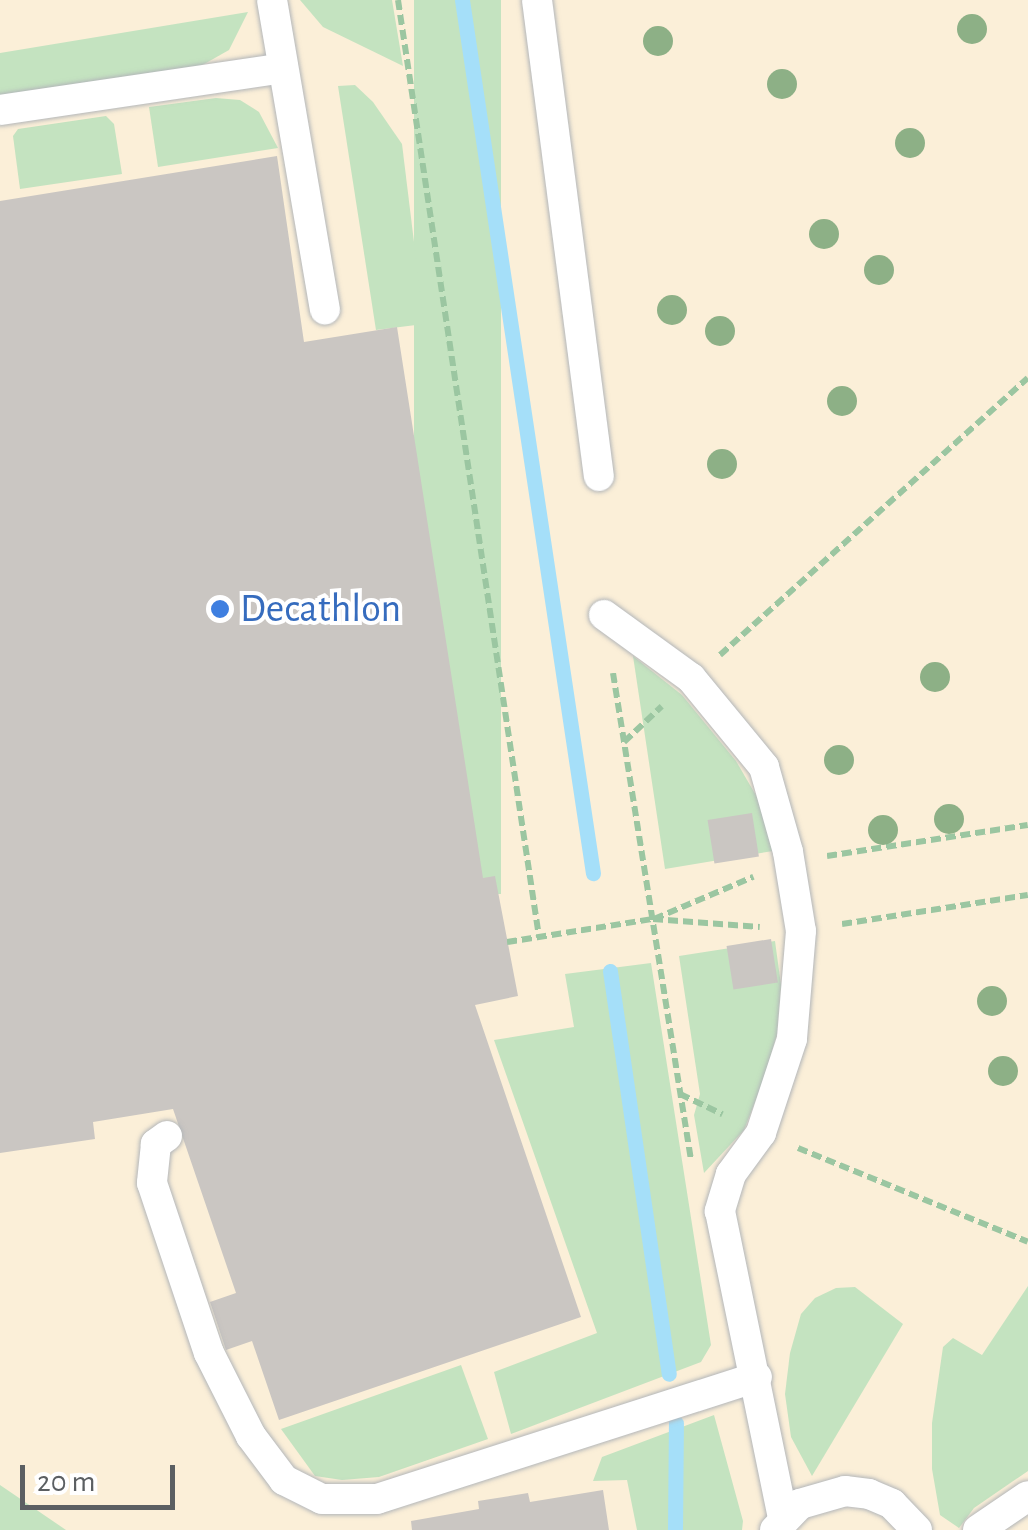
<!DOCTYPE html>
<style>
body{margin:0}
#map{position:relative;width:1028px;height:1530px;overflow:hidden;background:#ece9e2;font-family:"Alegreya Sans",sans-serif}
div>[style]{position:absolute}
.commercial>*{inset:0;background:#fbefd8;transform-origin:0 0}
.green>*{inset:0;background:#c4e3c0;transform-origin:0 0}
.stream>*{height:15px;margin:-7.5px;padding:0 7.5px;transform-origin:7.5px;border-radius:7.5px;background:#a5dff9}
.building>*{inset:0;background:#cac6c2;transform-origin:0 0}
.path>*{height:6px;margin-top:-3px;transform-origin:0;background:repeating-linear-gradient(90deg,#9bc6a1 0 10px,transparent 0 15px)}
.roads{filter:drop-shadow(0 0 2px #b3b6b9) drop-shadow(0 0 2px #b3b6b9)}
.service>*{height:30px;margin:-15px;padding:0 15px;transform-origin:15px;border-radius:15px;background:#fff}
.trees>*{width:30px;height:30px;margin:-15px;border-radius:50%;background:#8db086}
.dots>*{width:28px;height:28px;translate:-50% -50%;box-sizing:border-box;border:5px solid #fff;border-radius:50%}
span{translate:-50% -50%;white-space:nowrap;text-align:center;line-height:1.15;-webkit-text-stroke:8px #fff;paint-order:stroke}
.shop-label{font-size:40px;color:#366cbe}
.left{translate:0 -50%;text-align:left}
.scale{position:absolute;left:20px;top:1465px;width:155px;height:45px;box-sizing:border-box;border:5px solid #5b5f62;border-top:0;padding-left:12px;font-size:30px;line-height:35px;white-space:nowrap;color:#5b5f62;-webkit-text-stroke:8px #fff;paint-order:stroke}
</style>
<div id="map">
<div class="commercial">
<div style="left:0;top:0;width:1028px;height:1530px"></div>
</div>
<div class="green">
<div style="clip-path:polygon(300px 0,392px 0,403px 66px,323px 27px)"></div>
<div style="left:414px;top:0;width:87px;height:894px"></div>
<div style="clip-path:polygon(248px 12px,229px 50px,199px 67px,0 99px,0 53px)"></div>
<div style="clip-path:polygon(355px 85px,373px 102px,402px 144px,424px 324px,376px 330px,338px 86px)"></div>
<div style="clip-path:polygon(216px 98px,240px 100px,259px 112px,278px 148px,158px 167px,149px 107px)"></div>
<div style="clip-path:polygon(106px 116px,114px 124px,122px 174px,20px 189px,13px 136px,18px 129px)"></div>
<div style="clip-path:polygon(633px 656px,682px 695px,736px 761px,761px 804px,773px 851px,665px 869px)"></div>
<div style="clip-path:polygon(775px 941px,781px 985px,777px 1034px,764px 1079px,744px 1130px,704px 1173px,694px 1115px,700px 1094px,679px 956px)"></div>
<div style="clip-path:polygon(651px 963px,711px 1345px,701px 1362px,511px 1434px,494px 1372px,597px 1333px,494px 1040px,574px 1027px,565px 974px)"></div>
<div style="clip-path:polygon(1028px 1286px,1028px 1471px,974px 1508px,959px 1528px,940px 1515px,932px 1469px,932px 1423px,943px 1347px,953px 1338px,982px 1355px)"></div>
<div style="clip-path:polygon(855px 1287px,903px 1324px,812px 1476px,791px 1437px,785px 1394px,790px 1353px,801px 1314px,815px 1298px,836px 1288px)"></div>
<div style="clip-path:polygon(461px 1365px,488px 1439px,379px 1477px,342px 1480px,315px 1476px,281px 1429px)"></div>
<div style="clip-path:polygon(714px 1415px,743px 1521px,742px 1530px,637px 1530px,627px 1480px,593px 1481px,602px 1457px)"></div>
<div style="clip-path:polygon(0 1485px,66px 1530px,0 1530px)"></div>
</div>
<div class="stream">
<div style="left:462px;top:0;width:883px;rotate:81.47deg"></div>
<div style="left:610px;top:971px;width:407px;rotate:81.7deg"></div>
<div style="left:675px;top:1530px;width:107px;rotate:-89.5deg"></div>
</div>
<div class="building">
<div style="clip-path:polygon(277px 156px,304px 342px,397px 327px,483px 878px,495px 876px,518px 996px,475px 1005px,581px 1317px,279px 1420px,252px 1341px,226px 1350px,210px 1302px,236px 1293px,173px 1109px,93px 1122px,95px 1139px,0 1153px,0 201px)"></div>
<div style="left:752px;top:813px;width:44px;height:45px;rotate:81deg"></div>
<div style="left:771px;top:939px;width:44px;height:45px;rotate:81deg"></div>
<div style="clip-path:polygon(603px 1490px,609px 1530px,412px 1530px,411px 1521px,479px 1509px,478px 1501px,528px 1493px,530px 1502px)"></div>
</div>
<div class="path">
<div style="left:398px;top:0;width:948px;rotate:81.44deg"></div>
<div style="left:720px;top:655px;width:414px;rotate:-42deg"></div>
<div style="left:613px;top:673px;width:492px;rotate:80.9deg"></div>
<div style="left:624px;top:742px;width:52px;rotate:-43.5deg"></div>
<div style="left:827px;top:856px;width:203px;rotate:-8.8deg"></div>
<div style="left:654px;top:919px;width:108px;rotate:-23deg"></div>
<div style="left:842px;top:924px;width:188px;rotate:-8.9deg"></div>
<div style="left:507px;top:942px;width:148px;rotate:-9deg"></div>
<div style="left:653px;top:919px;width:107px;rotate:4.3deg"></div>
<div style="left:680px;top:1094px;width:47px;rotate:25.5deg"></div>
<div style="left:798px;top:1148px;width:248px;rotate:22.2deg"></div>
</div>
<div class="roads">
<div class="service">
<div style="left:272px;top:0;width:314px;rotate:80.3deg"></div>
<div style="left:537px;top:0;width:480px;rotate:82.6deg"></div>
<div style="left:0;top:110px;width:286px;rotate:-8.4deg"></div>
<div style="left:604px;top:615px;width:107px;rotate:35.9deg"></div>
<div style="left:691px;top:678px;width:115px;rotate:50.6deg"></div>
<div style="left:764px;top:767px;width:88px;rotate:74.2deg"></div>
<div style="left:788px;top:852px;width:80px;rotate:80.7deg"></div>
<div style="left:801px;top:931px;width:108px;rotate:94.8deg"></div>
<div style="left:792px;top:1039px;width:99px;rotate:108.3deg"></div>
<div style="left:761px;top:1133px;width:51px;rotate:126.2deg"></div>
<div style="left:731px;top:1174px;width:39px;rotate:107deg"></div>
<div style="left:720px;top:1211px;width:312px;rotate:78.4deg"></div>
<div style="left:167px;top:1136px;width:14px;rotate:144deg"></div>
<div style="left:156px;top:1144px;width:39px;rotate:96deg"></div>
<div style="left:152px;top:1183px;width:179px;rotate:71.5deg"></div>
<div style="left:209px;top:1353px;width:93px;rotate:63.2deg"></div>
<div style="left:251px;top:1436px;width:55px;rotate:53.1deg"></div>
<div style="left:284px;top:1480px;width:42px;rotate:26.6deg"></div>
<div style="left:322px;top:1499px;width:55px"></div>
<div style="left:377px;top:1499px;width:399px;rotate:-17.8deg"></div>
<div style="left:775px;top:1530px;width:36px;rotate:-46deg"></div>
<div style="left:800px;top:1504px;width:47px;rotate:-16.1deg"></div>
<div style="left:845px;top:1491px;width:24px;rotate:7deg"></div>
<div style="left:869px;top:1494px;width:25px;rotate:23deg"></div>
<div style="left:892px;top:1504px;width:36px;rotate:46deg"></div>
<div style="left:978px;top:1530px;width:60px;rotate:-34.2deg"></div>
</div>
</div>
<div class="trees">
<div style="left:972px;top:29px"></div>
<div style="left:658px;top:41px"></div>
<div style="left:782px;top:84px"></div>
<div style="left:910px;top:143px"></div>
<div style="left:824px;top:234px"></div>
<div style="left:879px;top:270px"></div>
<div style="left:672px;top:310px"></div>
<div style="left:720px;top:331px"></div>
<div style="left:842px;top:401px"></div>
<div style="left:722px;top:464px"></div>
<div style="left:935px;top:677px"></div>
<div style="left:839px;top:760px"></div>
<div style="left:949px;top:819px"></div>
<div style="left:883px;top:830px"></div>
<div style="left:992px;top:1001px"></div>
<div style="left:1003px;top:1071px"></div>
</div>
<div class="dots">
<div style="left:220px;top:609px;background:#3f7fe0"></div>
</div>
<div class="shop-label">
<span class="left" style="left:240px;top:609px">Decathlon</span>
</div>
<div class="scale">20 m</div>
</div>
